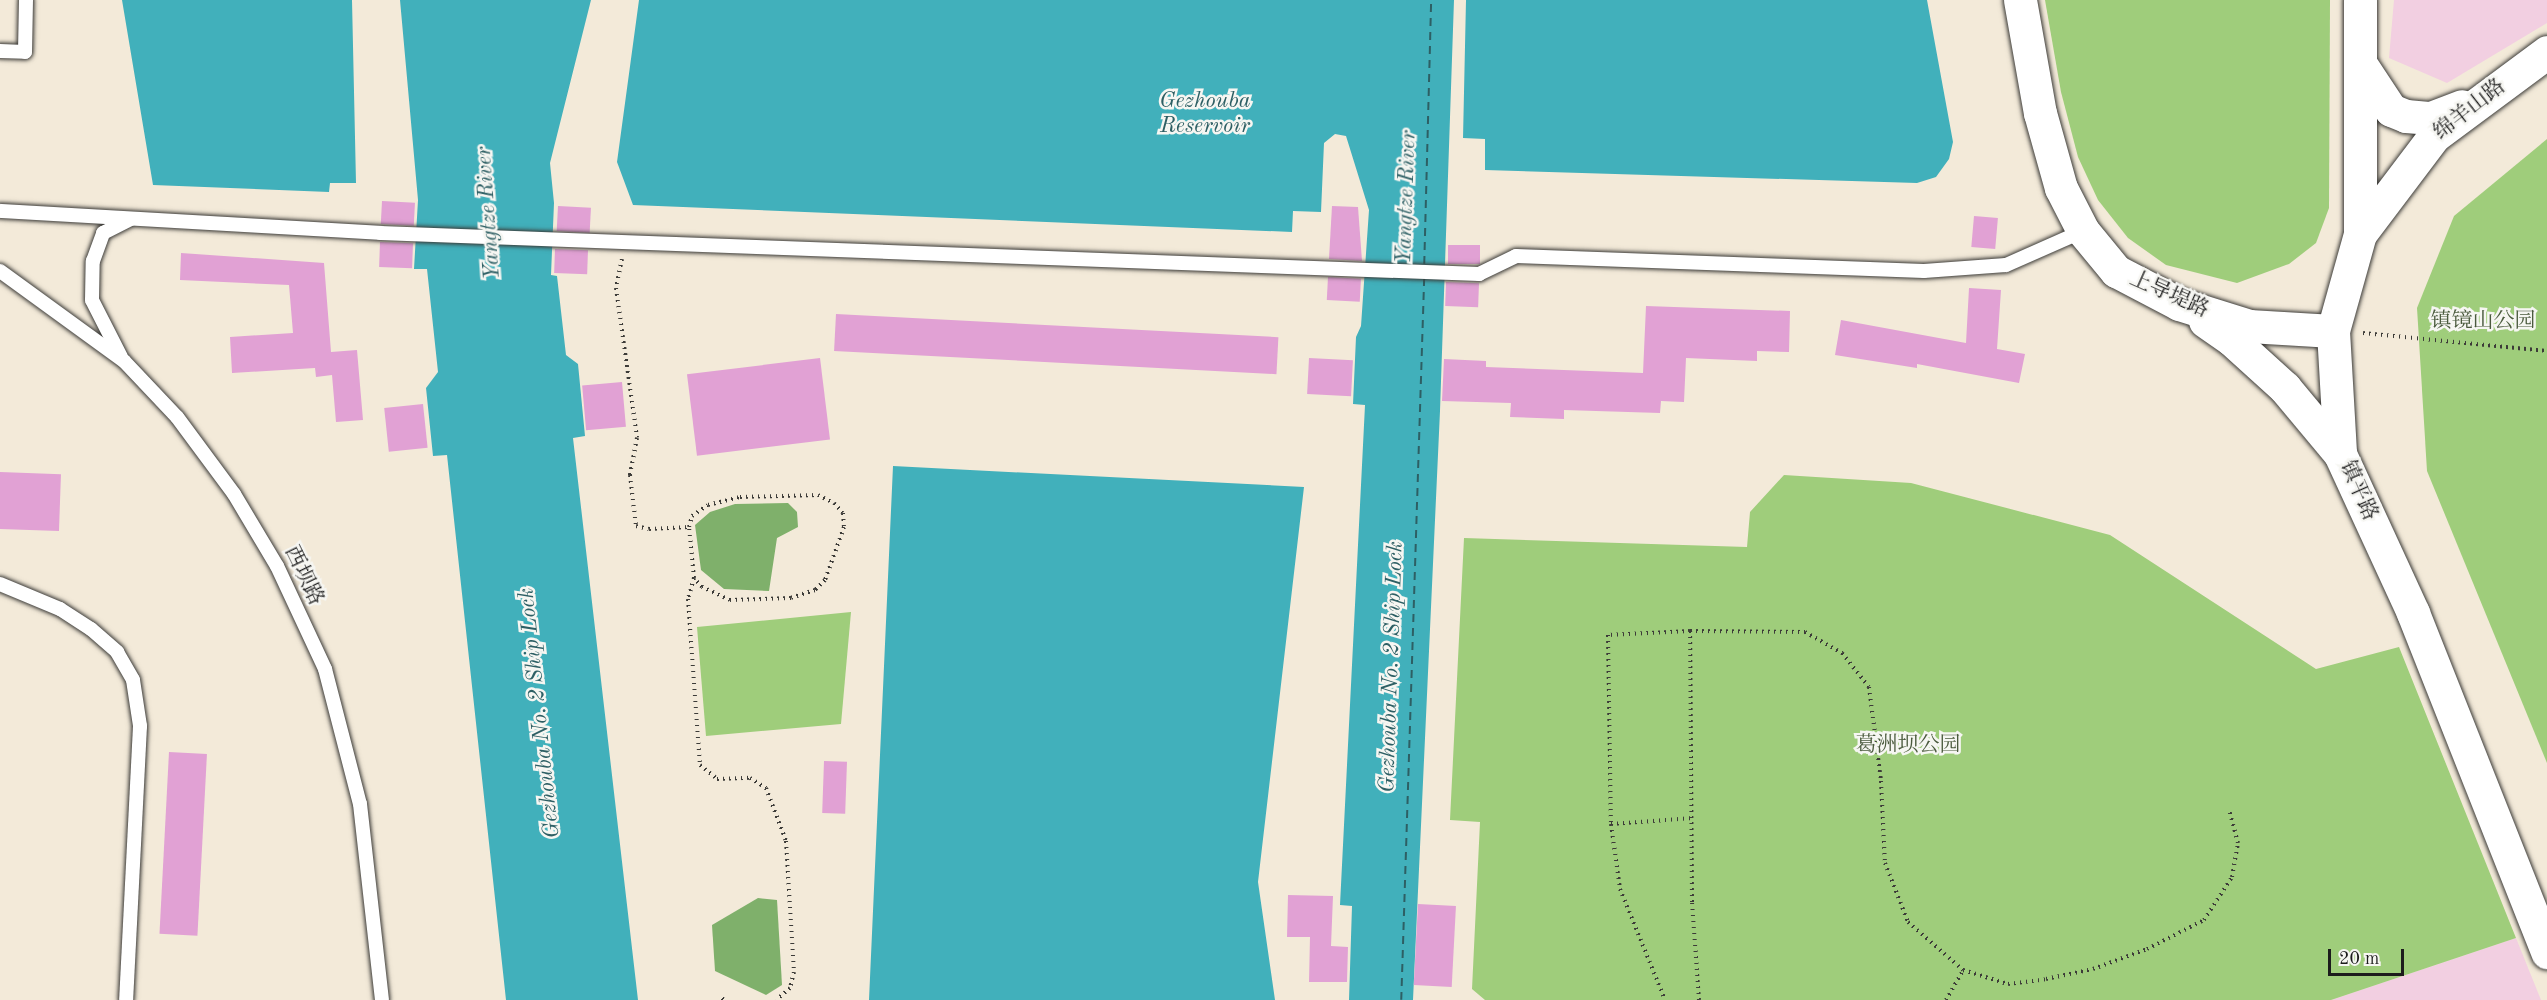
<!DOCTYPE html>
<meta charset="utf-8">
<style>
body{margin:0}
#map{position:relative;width:2547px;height:1000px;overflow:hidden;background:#f3ead9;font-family:"Old Standard TT","Noto Serif SC",serif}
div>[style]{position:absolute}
.built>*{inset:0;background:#f2cfe1}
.green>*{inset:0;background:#9fcd7b}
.forest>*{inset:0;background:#7fb06b}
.water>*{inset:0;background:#41b0bb}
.ferry>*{height:1.5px;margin-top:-0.75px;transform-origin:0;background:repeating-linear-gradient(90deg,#2d5f64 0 8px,transparent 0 14px)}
.building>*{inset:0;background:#e1a1d4;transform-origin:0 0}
.path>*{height:4px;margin-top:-2px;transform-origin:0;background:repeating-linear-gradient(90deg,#3c3b38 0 1.5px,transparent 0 6px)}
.roads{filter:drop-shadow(0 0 2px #3c3b38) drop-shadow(0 0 2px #3c3b38)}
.lane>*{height:14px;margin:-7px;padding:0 7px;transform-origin:7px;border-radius:7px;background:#fff}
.secondary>*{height:33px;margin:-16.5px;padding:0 16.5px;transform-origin:16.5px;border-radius:16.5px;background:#fff}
span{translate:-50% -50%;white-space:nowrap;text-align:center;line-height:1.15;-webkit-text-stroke:5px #f6f6f2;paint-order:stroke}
.street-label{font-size:21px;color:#1c1c1c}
.park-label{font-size:21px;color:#4a5a3d}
.water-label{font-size:22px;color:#2d5f64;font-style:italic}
.scale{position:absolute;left:2328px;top:949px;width:76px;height:27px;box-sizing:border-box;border:3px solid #1c1c1c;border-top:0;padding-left:8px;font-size:18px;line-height:21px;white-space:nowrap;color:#1c1c1c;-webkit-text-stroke:4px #f6f6f2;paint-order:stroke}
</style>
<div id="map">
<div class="built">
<div style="clip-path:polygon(2394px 0,2547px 0,2547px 23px,2447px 83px,2389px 58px)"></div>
<div style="clip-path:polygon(2516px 938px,2541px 1000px,2331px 1000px)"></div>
</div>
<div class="green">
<div style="clip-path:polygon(2045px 0,2330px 0,2329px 208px,2316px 243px,2289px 264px,2237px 283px,2166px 265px,2128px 238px,2098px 200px,2078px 157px,2061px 92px)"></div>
<div style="clip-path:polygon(2547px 139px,2547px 763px,2427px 471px,2417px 308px,2454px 216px)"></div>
<div style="clip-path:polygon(1784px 475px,1911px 483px,2110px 535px,2316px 669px,2399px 647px,2516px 938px,2331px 1000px,1485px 1000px,1472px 989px,1480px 822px,1450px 820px,1464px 538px,1747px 547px,1750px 512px)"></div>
<div style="clip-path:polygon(851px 612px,841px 724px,706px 736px,697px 627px)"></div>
</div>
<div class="forest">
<div style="clip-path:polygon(788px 503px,797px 512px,798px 527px,777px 538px,769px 591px,724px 589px,701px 570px,695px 525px,710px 512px,735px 504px)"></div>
<div style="clip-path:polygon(758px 898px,777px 900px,782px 985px,766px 995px,715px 971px,712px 925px)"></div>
</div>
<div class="water">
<div style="clip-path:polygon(122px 0,352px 0,356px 183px,330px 183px,329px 192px,153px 185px)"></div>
<div style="clip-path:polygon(400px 0,591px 0,550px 163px,554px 203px,551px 275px,557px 276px,566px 355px,578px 364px,585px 436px,573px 438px,638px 1000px,506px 1000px,447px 455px,433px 456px,426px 388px,438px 372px,427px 269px,414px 269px,418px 200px)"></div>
<div style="clip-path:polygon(639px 0,1454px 0,1440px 411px,1413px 1000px,1349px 1000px,1352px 906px,1340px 905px,1365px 405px,1353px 404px,1356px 337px,1361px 326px,1369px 210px,1346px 136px,1335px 134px,1324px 143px,1321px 212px,1293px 211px,1292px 232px,633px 205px,617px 162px)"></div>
<div style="clip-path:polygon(1466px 0,1927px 0,1953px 142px,1949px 159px,1936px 177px,1917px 183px,1485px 170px,1485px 139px,1463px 138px)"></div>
<div style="clip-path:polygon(893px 466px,1304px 487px,1258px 882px,1275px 1000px,869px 1000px)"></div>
</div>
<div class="ferry">
<div style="left:1424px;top:264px;width:264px;rotate:-88.5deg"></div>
<div style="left:1401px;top:1000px;width:722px;rotate:-88.18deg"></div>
</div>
<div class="building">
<div style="left:382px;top:201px;width:33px;height:23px;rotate:3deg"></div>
<div style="left:558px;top:206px;width:33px;height:25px;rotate:3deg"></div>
<div style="clip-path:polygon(1332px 206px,1358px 207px,1362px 261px,1329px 259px)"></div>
<div style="left:1974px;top:216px;width:24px;height:31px;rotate:5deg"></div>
<div style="left:380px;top:242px;width:33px;height:25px;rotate:2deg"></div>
<div style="left:1448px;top:245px;width:32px;height:19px"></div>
<div style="left:555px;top:249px;width:33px;height:24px;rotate:2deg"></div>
<div style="clip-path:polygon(181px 253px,324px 263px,331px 352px,357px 350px,363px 420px,336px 422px,332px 375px,316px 377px,315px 368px,232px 373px,230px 337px,293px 333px,289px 285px,180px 280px)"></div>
<div style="left:1328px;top:277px;width:33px;height:23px;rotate:3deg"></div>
<div style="left:1446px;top:282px;width:33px;height:24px;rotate:2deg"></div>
<div style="clip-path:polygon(1969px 288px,2001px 290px,1997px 349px,2025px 354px,2019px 383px,1917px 364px,1917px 368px,1835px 355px,1841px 320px,1966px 343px)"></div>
<div style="clip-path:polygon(1646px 306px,1790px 311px,1789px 352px,1757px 351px,1757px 361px,1686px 358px,1684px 402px,1661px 401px,1660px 413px,1564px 410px,1564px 419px,1510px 417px,1511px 403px,1442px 401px,1444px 359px,1486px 361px,1486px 367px,1643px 373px)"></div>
<div style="left:836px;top:314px;width:443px;height:37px;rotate:3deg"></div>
<div style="left:820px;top:358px;width:82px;height:134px;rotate:83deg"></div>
<div style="left:1309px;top:358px;width:44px;height:36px;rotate:3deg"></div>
<div style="left:622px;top:382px;width:45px;height:40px;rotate:85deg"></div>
<div style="left:423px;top:404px;width:44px;height:39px;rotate:84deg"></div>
<div style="left:0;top:472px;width:61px;height:57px;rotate:2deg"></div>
<div style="left:169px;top:752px;width:38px;height:182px;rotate:3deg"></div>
<div style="left:824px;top:761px;width:23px;height:52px;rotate:2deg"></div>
<div style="clip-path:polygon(1288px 895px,1333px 896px,1331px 946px,1348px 947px,1347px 982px,1309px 982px,1310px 937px,1287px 937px)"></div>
<div style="left:1418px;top:904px;width:38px;height:81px;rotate:3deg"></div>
</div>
<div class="path">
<div style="left:622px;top:259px;width:30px;rotate:102deg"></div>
<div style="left:616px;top:288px;width:151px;rotate:82deg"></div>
<div style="left:637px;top:438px;width:38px;rotate:101deg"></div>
<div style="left:630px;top:475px;width:51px;rotate:83.3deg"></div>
<div style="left:636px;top:526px;width:13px;rotate:13deg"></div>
<div style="left:649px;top:529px;width:40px;rotate:-2.9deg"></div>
<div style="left:2363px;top:333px;width:185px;rotate:5.6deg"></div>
<div style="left:818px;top:495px;width:18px;rotate:27deg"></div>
<div style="left:834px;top:503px;width:13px;rotate:48deg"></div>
<div style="left:843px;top:513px;width:14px;rotate:86deg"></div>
<div style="left:844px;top:527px;width:56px;rotate:109.7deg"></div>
<div style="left:825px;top:580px;width:14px;rotate:135deg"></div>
<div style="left:815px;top:590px;width:25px;rotate:162deg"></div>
<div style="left:791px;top:598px;width:61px;rotate:178.1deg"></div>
<div style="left:730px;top:600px;width:31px;rotate:-155deg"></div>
<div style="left:702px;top:587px;width:12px;rotate:-132deg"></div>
<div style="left:694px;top:578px;width:51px;rotate:-95.6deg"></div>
<div style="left:689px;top:527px;width:11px;rotate:-75deg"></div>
<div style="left:692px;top:516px;width:19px;rotate:-35deg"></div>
<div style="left:708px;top:505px;width:33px;rotate:-14deg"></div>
<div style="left:740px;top:497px;width:78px;rotate:-1.5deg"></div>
<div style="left:694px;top:578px;width:22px;rotate:106deg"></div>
<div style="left:688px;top:599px;width:166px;rotate:85.9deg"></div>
<div style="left:700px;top:765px;width:22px;rotate:39deg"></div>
<div style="left:717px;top:779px;width:33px;rotate:-2deg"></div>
<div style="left:750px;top:778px;width:19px;rotate:32deg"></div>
<div style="left:766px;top:788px;width:57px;rotate:69.3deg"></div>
<div style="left:786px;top:841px;width:131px;rotate:86.5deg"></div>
<div style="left:794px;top:972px;width:16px;rotate:104deg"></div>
<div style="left:790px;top:988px;width:18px;rotate:139deg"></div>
<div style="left:1690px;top:631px;width:82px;rotate:177.2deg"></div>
<div style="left:1608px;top:635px;width:189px;rotate:89.1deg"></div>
<div style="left:1611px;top:824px;width:82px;rotate:-4.2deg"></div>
<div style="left:1611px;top:824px;width:66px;rotate:82.1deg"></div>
<div style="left:1620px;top:889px;width:120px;rotate:67.9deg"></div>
<div style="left:722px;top:998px;width:3px;rotate:45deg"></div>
<div style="left:1699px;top:1000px;width:98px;rotate:-94.1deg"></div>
<div style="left:1692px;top:902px;width:271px;rotate:-90.4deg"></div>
<div style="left:1690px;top:631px;width:115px;rotate:0.5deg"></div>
<div style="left:1805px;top:632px;width:43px;rotate:29.6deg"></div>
<div style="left:1842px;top:653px;width:43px;rotate:51.5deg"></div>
<div style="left:1869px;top:687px;width:95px;rotate:82.7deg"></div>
<div style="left:1881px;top:781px;width:82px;rotate:87.2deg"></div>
<div style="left:1885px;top:863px;width:63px;rotate:68.7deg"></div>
<div style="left:1908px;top:922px;width:73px;rotate:41.1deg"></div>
<div style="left:1963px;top:970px;width:47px;rotate:17.3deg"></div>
<div style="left:2008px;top:984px;width:38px;rotate:-7deg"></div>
<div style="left:2046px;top:979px;width:48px;rotate:-12deg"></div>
<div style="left:2093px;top:969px;width:58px;rotate:-20.3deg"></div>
<div style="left:2147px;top:949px;width:64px;rotate:-27deg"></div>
<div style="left:2204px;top:920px;width:51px;rotate:-56.9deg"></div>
<div style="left:2232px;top:877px;width:35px;rotate:-80deg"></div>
<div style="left:2238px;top:843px;width:34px;rotate:-105deg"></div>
<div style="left:1946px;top:1000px;width:34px;rotate:-60deg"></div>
</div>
<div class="roads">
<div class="lane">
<div style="left:0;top:51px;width:25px;rotate:2deg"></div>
<div style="left:25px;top:52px;width:52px;rotate:-88.9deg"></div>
<div style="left:0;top:211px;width:381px;rotate:3.3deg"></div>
<div style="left:380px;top:233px;width:1100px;rotate:2.14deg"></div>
<div style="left:1479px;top:274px;width:41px;rotate:-25.9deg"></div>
<div style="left:1516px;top:256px;width:408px;rotate:2.1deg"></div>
<div style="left:1924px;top:271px;width:82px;rotate:-4.2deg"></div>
<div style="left:2006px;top:265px;width:84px;rotate:-23.8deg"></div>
<div style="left:0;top:271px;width:153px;rotate:36deg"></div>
<div style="left:124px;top:361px;width:77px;rotate:46.6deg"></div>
<div style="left:177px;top:417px;width:96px;rotate:53.5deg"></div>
<div style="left:234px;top:494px;width:84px;rotate:59.2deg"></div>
<div style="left:277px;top:566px;width:114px;rotate:65deg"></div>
<div style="left:325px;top:669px;width:139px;rotate:75.5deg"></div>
<div style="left:360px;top:804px;width:197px;rotate:83.6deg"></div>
<div style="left:121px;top:357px;width:64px;rotate:-117deg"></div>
<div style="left:92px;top:300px;width:39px;rotate:-89deg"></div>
<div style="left:93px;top:261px;width:30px;rotate:-70deg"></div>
<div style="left:103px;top:233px;width:31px;rotate:-27deg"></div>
<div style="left:0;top:584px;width:65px;rotate:22.6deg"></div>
<div style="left:60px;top:609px;width:37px;rotate:33deg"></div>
<div style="left:91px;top:629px;width:35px;rotate:41deg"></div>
<div style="left:117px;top:652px;width:32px;rotate:60deg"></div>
<div style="left:133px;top:680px;width:47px;rotate:81.3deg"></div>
<div style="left:140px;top:726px;width:274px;rotate:92.9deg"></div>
</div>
<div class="secondary">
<div style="left:2020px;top:0;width:115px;rotate:80deg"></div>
<div style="left:2040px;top:113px;width:78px;rotate:74.4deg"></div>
<div style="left:2061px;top:188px;width:48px;rotate:62.9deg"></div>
<div style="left:2083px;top:231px;width:52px;rotate:50.5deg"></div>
<div style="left:2116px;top:271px;width:71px;rotate:27.6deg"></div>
<div style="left:2179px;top:304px;width:73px;rotate:17.4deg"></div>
<div style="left:2249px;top:326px;width:84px;rotate:3.4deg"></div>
<div style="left:2360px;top:0;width:234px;rotate:90deg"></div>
<div style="left:2360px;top:234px;width:101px;rotate:105.6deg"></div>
<div style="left:2333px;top:331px;width:123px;rotate:86.7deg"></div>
<div style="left:2340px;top:454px;width:175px;rotate:65.3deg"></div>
<div style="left:2413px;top:613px;width:365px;rotate:68.4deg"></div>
<div style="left:2360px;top:63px;width:56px;rotate:56.6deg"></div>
<div style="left:2391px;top:110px;width:16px;rotate:22deg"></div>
<div style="left:2406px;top:116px;width:25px;rotate:5deg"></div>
<div style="left:2431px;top:118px;width:33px;rotate:-21deg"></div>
<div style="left:2360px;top:234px;width:123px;rotate:-52.9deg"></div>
<div style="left:2434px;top:136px;width:141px;rotate:-36.6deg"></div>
<div style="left:2205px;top:321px;width:32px;rotate:35deg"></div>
<div style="left:2231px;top:339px;width:73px;rotate:42.2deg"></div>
<div style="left:2285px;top:388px;width:86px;rotate:50.2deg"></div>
</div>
</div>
<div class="street-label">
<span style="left:2470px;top:110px;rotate:-38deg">绵羊山路</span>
<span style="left:2169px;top:295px;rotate:24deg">上导堤路</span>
<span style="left:2358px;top:491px;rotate:66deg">镇平路</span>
<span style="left:303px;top:576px;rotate:64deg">西坝路</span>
</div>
<div class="park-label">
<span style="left:2483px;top:322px">镇镜山公园</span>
<span style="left:1908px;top:746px">葛洲坝公园</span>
</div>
<div class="water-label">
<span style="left:1205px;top:114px">Gezhouba<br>Reservoir</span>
<span style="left:1407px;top:197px;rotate:-88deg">Yangtze River</span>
<span style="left:489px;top:213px;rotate:-94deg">Yangtze River</span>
<span style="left:1392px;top:667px;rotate:-88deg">Gezhouba No. 2 Ship Lock</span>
<span style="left:540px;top:713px;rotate:-96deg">Gezhouba No. 2 Ship Lock</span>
</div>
<div class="scale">20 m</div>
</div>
